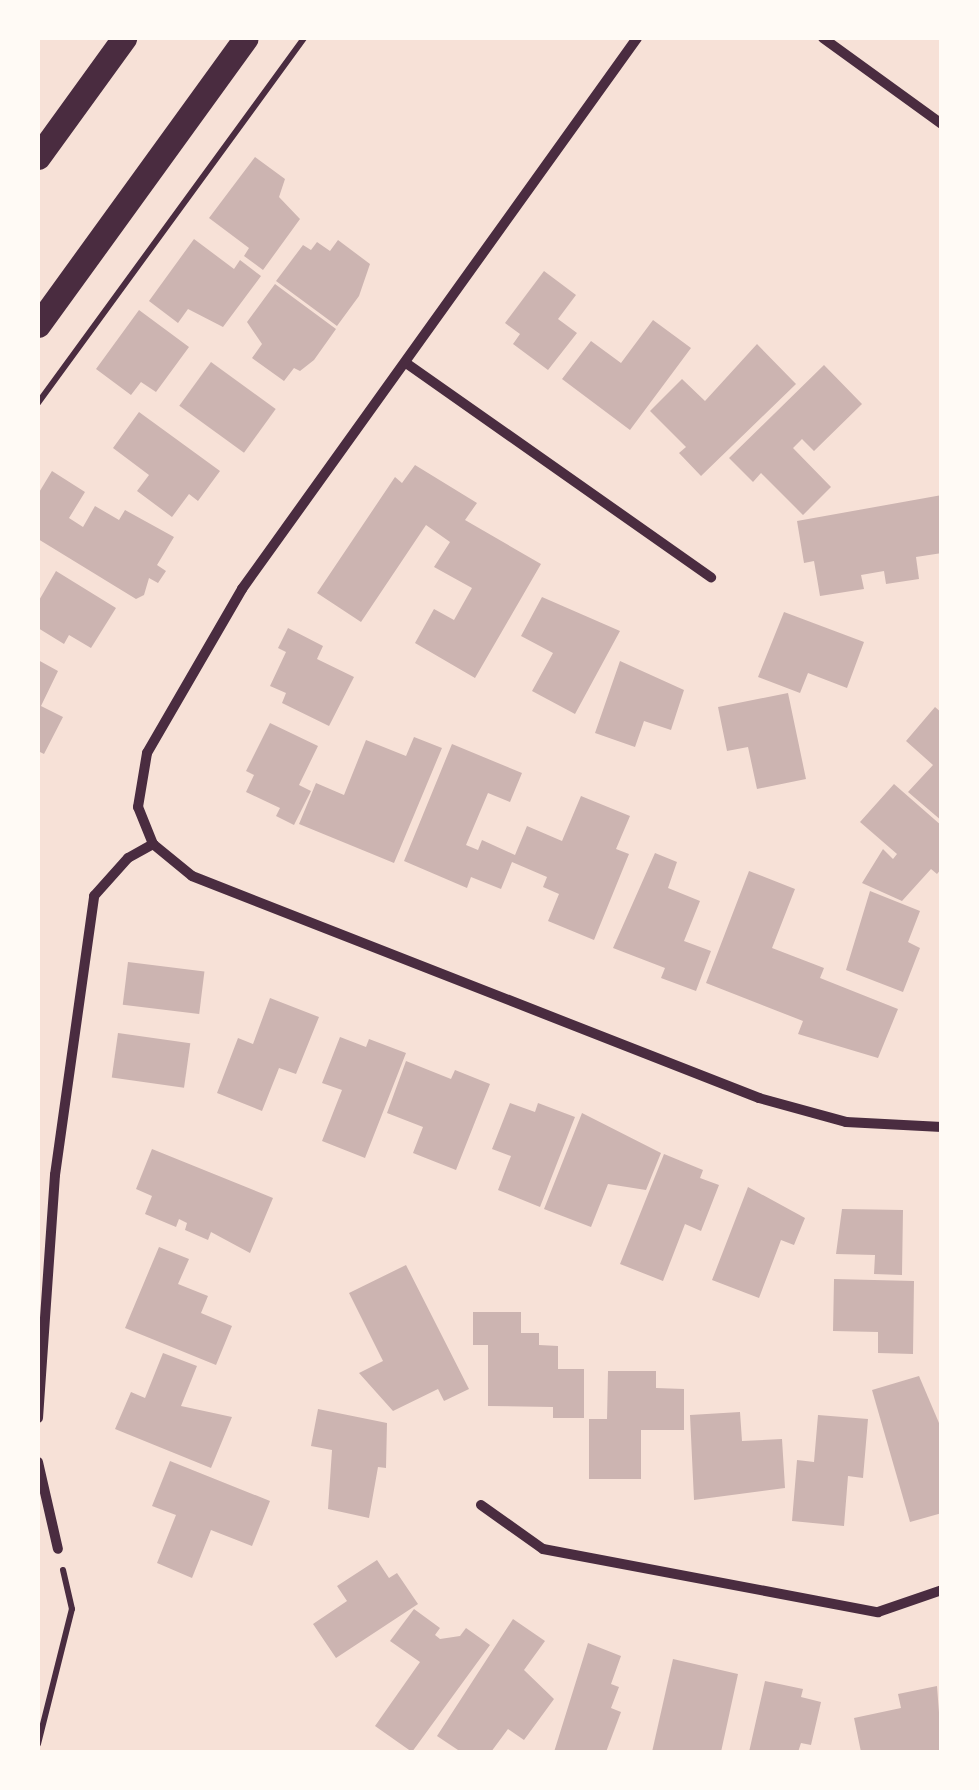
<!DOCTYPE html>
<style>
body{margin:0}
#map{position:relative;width:979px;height:1790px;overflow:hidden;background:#f7e1d7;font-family:"Asap Condensed",sans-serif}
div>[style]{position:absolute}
.building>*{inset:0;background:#ccb4b1;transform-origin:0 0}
.path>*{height:6px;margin:-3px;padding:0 3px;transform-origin:3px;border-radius:3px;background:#4a2c40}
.minor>*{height:10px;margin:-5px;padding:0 5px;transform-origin:5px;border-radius:5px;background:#4a2c40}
.primary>*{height:25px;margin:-12.5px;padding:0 12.5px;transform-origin:12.5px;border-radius:12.5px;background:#4a2c40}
span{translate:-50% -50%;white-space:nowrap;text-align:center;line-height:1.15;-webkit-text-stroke:8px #fffaf5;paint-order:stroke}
.frame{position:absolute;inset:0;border:40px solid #fffaf5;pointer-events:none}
</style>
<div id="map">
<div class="building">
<div style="clip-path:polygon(255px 157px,285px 179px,279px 197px,300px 219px,263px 270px,244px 256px,249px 248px,209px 218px)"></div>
<div style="clip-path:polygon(194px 239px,234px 269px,240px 260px,261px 276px,223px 327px,188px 309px,178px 323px,149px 301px)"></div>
<div style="clip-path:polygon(338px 240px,370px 264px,359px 296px,337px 326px,276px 281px,303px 245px,311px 250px,317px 242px,330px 251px)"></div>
<div style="clip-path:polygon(544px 271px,576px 295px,558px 319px,577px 333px,548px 370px,513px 344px,520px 334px,505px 323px)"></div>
<div style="clip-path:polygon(275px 284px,336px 329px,314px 360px,300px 371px,294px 368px,284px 381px,252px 358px,262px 344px,247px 322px)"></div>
<div style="clip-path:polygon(139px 310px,189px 347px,156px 392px,141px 382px,131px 395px,96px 369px)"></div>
<div style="clip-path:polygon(653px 320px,691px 348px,630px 430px,562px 379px,591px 341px,621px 363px)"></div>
<div style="clip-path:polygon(757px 344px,796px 384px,701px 476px,679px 453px,686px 447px,650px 411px,682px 379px,705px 401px)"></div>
<div style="left:211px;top:362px;width:80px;height:54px;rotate:36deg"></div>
<div style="clip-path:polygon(824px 365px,862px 404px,814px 451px,802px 439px,793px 448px,831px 487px,803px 515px,761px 473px,753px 482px,729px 458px)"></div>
<div style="clip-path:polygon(139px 412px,220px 471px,198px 501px,189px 494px,172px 517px,137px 491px,149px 475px,113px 448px)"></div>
<div style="clip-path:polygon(415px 465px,477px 503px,465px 520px,541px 564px,475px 678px,415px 643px,434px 609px,454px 620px,472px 588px,434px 567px,450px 542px,426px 525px,361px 622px,317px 593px,395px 477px,402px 483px)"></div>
<div style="clip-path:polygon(52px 471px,85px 492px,69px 518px,83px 527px,95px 506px,119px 520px,125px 510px,174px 537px,157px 565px,166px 571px,158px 583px,149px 578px,144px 595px,136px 599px,38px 539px,38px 494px)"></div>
<div style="clip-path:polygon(942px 495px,942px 553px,916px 557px,919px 579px,886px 584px,884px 571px,861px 575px,864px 589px,820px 596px,814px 561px,804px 563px,797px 521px)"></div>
<div style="clip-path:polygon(56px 571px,116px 608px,91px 648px,69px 635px,64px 644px,38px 628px,38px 602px)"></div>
<div style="clip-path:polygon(542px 597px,620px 631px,575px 714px,532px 691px,553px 653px,521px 636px)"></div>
<div style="clip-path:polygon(784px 612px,864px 642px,847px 688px,808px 673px,800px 693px,758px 677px)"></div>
<div style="clip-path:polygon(288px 628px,323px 646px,317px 659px,354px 677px,329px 726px,282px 703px,286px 693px,270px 686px,286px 652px,278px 648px)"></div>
<div style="clip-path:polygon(38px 660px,58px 671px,41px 706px,63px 717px,44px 754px,38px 751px)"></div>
<div style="clip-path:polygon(620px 661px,684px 690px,671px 730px,644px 721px,635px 747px,595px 733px)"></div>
<div style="clip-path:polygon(788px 693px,806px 779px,757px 789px,748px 747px,727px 751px,718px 707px)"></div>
<div style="clip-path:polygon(935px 707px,942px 713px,942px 821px,908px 792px,933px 765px,906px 741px)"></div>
<div style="clip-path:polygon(270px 723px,318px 746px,299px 785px,311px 791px,294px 825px,276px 816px,280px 808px,246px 792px,254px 775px,246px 771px)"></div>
<div style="clip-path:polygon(414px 737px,442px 748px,394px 863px,299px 824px,316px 783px,344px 795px,366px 740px,406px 756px)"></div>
<div style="clip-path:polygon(452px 744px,522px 773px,510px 802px,488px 793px,466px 845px,478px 850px,482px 840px,515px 855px,527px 826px,562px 841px,581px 796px,630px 816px,616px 849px,629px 854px,594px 940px,548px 921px,559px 894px,543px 887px,547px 877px,512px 862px,501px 889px,471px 877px,467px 888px,404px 861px)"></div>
<div style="clip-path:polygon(894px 784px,942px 826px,942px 868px,937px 874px,931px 869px,902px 901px,862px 883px,883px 849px,893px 859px,897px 854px,860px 822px)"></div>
<div style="clip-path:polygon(655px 853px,677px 862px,668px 888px,700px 901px,684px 941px,711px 951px,696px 991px,661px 978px,665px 968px,613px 948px)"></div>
<div style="clip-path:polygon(749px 871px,795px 889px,772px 948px,824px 968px,820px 978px,898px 1009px,878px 1058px,798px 1034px,803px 1021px,706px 983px)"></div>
<div style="clip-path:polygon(870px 891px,920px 911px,908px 942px,920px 948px,903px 992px,846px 970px)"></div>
<div style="left:128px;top:962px;width:77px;height:43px;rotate:7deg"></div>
<div style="clip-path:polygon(270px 998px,319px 1017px,296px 1074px,279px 1068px,262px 1111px,217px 1093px,238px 1038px,253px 1044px)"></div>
<div style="left:118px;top:1033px;width:73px;height:45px;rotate:8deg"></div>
<div style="clip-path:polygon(340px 1037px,366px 1047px,369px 1039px,406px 1053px,365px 1158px,322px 1141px,342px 1090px,322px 1083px)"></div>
<div style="clip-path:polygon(406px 1061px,451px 1079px,455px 1070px,490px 1084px,456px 1170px,413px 1153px,423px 1127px,387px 1113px)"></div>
<div style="clip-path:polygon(510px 1103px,535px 1112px,538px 1103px,575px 1117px,540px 1207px,498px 1190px,511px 1156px,492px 1149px)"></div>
<div style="clip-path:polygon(582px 1113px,661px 1153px,646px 1190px,608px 1184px,591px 1227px,544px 1209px)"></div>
<div style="clip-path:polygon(152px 1149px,273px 1198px,250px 1253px,211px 1232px,208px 1240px,185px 1230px,187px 1223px,179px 1219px,176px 1227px,145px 1214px,152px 1196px,136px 1189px)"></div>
<div style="clip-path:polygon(664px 1154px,703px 1170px,700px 1178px,719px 1185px,701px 1231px,685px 1224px,663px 1281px,620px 1264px)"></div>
<div style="clip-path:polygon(748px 1187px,805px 1218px,794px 1245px,781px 1240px,759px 1298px,712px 1280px)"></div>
<div style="clip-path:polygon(842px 1209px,903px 1210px,902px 1275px,874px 1274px,875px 1255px,836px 1254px)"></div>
<div style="clip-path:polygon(159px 1247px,189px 1259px,178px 1284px,208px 1296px,201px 1313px,232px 1326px,216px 1365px,125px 1328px)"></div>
<div style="clip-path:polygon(406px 1265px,469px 1389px,444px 1401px,438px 1389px,393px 1411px,359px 1373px,383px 1361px,349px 1293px)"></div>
<div style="clip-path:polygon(834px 1279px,914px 1281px,913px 1354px,878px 1353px,878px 1332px,833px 1331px)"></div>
<div style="clip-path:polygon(473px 1312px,521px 1312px,521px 1333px,539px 1333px,539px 1345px,558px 1346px,558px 1369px,584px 1369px,584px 1418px,553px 1418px,553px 1407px,488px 1406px,488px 1345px,473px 1345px)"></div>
<div style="clip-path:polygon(163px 1353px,197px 1366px,181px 1406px,232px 1417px,211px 1468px,115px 1429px,131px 1392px,145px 1398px)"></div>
<div style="clip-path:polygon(608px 1371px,656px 1371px,656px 1388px,684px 1389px,684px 1430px,641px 1430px,641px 1479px,589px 1479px,589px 1419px,607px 1419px)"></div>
<div style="clip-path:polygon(919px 1376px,942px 1430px,942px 1513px,910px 1522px,872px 1390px)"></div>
<div style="clip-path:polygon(318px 1409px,387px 1423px,386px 1468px,378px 1467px,369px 1518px,328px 1509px,332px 1450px,311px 1446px)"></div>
<div style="clip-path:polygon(740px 1412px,742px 1441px,782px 1439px,785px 1488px,694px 1500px,690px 1415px)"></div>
<div style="clip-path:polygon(818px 1415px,868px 1419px,863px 1478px,848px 1476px,844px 1526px,792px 1521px,797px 1460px,814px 1462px)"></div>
<div style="clip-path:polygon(170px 1461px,270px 1501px,252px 1546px,211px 1530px,192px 1578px,157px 1563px,176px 1515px,152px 1506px)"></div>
<div style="clip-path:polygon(377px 1560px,389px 1578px,397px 1573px,418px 1604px,336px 1658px,313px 1624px,347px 1601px,337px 1586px)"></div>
<div style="clip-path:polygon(414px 1609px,440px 1628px,435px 1635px,440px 1639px,460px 1636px,466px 1628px,490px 1645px,412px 1752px,375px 1726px,420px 1662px,390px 1641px)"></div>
<div style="clip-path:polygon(513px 1619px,545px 1641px,524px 1670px,554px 1699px,524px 1740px,508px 1729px,491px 1752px,461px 1752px,437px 1736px)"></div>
<div style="clip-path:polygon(588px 1643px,621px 1656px,611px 1684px,619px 1687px,611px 1708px,621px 1712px,606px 1752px,554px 1752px)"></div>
<div style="clip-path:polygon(673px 1659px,738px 1674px,721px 1752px,652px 1752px)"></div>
<div style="clip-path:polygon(765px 1681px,803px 1689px,801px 1697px,821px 1702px,811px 1745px,801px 1743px,798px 1752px,749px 1752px)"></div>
<div style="clip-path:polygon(937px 1686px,942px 1752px,861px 1752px,854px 1718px,901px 1708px,898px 1694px)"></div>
</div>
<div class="path">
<div style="left:38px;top:403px;width:452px;rotate:-53.9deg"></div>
<div style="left:38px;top:1744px;width:139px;rotate:-75.9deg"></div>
<div style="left:72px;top:1609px;width:40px;rotate:-103deg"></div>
</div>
<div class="minor">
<div style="left:823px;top:38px;width:147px;rotate:35.9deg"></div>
<div style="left:406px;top:363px;width:373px;rotate:35.1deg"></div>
<div style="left:153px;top:844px;width:50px;rotate:39.4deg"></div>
<div style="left:192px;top:876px;width:609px;rotate:21.38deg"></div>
<div style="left:759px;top:1098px;width:90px;rotate:15.4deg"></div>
<div style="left:846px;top:1122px;width:96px;rotate:3deg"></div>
<div style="left:38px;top:1418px;width:244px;rotate:-86deg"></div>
<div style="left:55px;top:1175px;width:282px;rotate:-82deg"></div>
<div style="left:94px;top:896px;width:51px;rotate:-48.2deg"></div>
<div style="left:128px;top:858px;width:29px;rotate:-29deg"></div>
<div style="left:153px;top:844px;width:40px;rotate:-112deg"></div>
<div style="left:138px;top:807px;width:55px;rotate:-80.5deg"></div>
<div style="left:147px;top:753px;width:190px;rotate:-59.9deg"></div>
<div style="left:242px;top:589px;width:678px;rotate:-54.36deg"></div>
<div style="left:38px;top:1462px;width:89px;rotate:77.1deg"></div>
<div style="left:481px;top:1505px;width:76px;rotate:35.4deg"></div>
<div style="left:543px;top:1549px;width:341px;rotate:10.7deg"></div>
<div style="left:878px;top:1612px;width:68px;rotate:-19deg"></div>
</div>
<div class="primary">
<div style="left:38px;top:157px;width:147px;rotate:-54.1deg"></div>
<div style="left:38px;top:325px;width:354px;rotate:-54.1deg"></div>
</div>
<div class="frame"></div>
</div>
